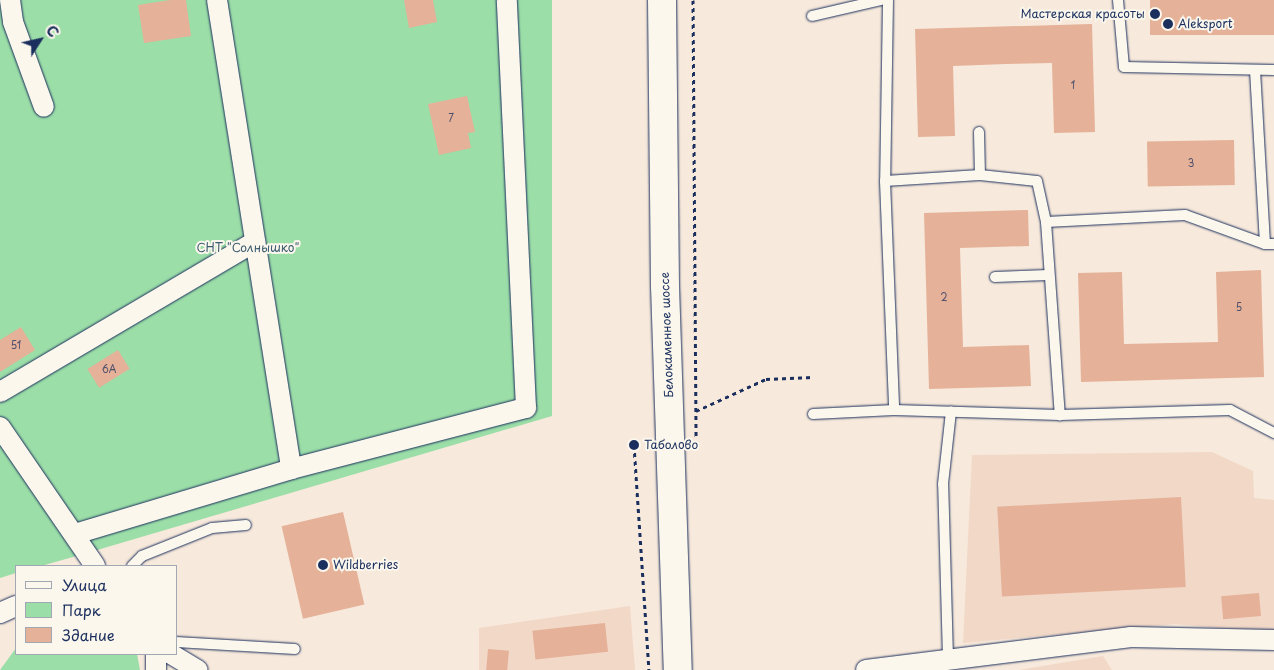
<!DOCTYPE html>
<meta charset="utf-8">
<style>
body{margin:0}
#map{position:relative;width:1274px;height:670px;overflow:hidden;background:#f7e9db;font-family:"Playpen Sans",sans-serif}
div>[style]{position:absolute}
.built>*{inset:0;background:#f2d8c7}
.green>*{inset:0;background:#9cdea8}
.building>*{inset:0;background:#e5b198;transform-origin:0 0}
.path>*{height:3px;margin-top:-1.5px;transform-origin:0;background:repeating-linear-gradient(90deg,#1b2f5e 0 4px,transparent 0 8px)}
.roads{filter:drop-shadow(0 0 1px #1b2f5e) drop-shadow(0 0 1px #1b2f5e)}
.service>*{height:10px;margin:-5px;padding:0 5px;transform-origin:5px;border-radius:5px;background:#fbf7ec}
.minor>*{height:20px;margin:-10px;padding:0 10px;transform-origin:10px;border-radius:10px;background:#fbf7ec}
.secondary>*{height:28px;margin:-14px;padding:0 14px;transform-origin:14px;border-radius:14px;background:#fbf7ec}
.dots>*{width:14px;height:14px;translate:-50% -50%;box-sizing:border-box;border:2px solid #fbf7ec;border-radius:50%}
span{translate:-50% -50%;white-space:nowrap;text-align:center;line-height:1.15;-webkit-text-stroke:4px #fbf7ec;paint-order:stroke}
.number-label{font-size:10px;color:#4e506c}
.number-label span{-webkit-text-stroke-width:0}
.poi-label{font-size:12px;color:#1b2f5e}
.right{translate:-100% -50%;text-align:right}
.left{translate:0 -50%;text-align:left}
.park-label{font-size:12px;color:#3b5b70}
.street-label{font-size:12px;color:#1b2f5e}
.legend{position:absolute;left:15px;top:565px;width:162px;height:90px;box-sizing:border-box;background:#fbf7ec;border:1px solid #a1a7b3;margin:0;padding:6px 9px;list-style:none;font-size:15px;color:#1b2f5e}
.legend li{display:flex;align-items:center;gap:10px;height:25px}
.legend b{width:25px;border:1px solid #a1a7b3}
.north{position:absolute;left:15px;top:15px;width:50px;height:50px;-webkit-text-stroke:4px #fbf7ec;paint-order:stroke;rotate:55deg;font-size:14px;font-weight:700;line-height:20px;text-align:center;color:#1b2f5e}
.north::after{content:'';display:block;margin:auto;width:18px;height:22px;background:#1b2f5e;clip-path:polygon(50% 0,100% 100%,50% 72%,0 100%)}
</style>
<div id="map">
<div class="built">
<div style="clip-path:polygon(1212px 452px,1253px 471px,1254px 498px,1274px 500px,1274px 633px,1175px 624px,963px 643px,972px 455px)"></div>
<div style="clip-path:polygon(630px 606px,635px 670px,479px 670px,479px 628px)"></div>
<div style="clip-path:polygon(1103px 656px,1112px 670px,1019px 670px)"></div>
</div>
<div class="green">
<div style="clip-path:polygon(0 0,552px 0,552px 416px,87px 553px,41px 566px,16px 566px,16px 573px,0 578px)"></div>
<div style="clip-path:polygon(16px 648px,16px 654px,137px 654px,140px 670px,0 670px)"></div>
</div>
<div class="building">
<div style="clip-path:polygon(170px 0,186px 0,191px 36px,144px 43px,138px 5px)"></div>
<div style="clip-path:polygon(404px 0,433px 0,437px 22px,409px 28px)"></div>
<div style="left:1150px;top:0;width:124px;height:35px"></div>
<div style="clip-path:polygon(1092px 24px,1095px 132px,1054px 133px,1052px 63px,1006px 64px,953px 66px,955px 136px,918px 137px,915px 29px)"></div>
<div style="clip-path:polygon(467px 96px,475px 132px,468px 133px,471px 148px,439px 155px,428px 104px)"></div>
<div style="left:1234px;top:140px;width:45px;height:87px;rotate:89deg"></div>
<div style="clip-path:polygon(1028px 210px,1029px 246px,960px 248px,963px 347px,1029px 345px,1031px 386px,929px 389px,924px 213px)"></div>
<div style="clip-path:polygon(1261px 270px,1264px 377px,1081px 382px,1078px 273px,1122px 272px,1124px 344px,1218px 342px,1216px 272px)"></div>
<div style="clip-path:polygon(21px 327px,35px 350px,0 372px,0 340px)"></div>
<div style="left:118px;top:350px;width:22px;height:36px;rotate:58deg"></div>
<div style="left:1181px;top:497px;width:90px;height:184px;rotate:87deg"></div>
<div style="left:343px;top:512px;width:95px;height:63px;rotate:77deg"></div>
<div style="left:1259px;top:593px;width:23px;height:38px;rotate:85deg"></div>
<div style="left:605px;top:623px;width:29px;height:73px;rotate:84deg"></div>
<div style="left:488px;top:649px;width:21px;height:21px;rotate:5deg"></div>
</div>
<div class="path">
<div style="left:693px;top:0;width:437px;rotate:89.6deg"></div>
<div style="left:696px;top:411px;width:77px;rotate:-24.6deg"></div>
<div style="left:766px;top:379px;width:47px;rotate:-2.4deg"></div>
<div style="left:634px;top:445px;width:225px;rotate:86.2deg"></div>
</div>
<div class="roads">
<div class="service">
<div style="left:888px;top:0;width:181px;rotate:90.9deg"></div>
<div style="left:885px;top:181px;width:229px;rotate:87.7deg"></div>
<div style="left:894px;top:410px;width:166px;rotate:1.7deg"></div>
<div style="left:1060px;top:415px;width:170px;rotate:-1.7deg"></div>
<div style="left:1230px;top:410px;width:50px;rotate:27.6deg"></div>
<div style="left:1118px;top:0;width:67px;rotate:84.9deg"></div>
<div style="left:1124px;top:67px;width:150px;rotate:1.1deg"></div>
<div style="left:812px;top:16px;width:71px;rotate:-13.1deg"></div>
<div style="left:1255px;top:70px;width:174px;rotate:86.7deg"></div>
<div style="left:979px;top:132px;width:43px;rotate:88.7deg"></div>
<div style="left:885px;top:181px;width:95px;rotate:-3.6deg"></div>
<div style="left:980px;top:175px;width:57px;rotate:6deg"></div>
<div style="left:1037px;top:181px;width:42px;rotate:77.6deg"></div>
<div style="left:1046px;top:222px;width:139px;rotate:-2.9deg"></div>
<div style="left:1185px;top:215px;width:85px;rotate:19.9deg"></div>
<div style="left:1265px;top:244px;width:9px"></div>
<div style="left:1046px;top:222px;width:194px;rotate:85.9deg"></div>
<div style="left:995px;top:277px;width:53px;rotate:-2.2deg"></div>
<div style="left:813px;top:414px;width:81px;rotate:-2.8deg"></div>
<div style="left:132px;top:566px;width:14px;rotate:-45deg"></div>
<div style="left:142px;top:556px;width:75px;rotate:-21.8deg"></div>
<div style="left:212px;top:528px;width:34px;rotate:-5deg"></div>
<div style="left:176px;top:642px;width:119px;rotate:3.4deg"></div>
<div style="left:948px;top:658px;width:174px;rotate:-91.6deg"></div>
<div style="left:943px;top:484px;width:73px;rotate:-83.7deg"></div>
</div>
<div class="minor">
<div style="left:10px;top:0;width:22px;rotate:82deg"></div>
<div style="left:13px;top:22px;width:90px;rotate:70deg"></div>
<div style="left:217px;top:0;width:475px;rotate:81deg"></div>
<div style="left:0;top:392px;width:296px;rotate:-30.5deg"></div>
<div style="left:0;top:427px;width:168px;rotate:55.6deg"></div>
<div style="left:75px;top:534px;width:226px;rotate:-16.7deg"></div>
<div style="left:291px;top:469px;width:243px;rotate:-14.6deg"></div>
<div style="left:526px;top:408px;width:408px;rotate:-92.7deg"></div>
<div style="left:0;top:613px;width:17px;rotate:-24deg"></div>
<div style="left:171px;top:654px;width:31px;rotate:31deg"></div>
<div style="left:156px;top:670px;width:16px;rotate:-90deg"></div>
<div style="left:866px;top:670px;width:267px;rotate:-7.1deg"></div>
<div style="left:1131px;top:637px;width:143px;rotate:1.2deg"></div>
</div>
<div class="secondary">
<div style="left:662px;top:0;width:286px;rotate:89.4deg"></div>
<div style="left:665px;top:286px;width:384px;rotate:88.1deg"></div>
</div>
</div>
<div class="dots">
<div style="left:1155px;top:14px;background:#1b2f5e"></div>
<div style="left:1168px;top:24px;background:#1b2f5e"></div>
<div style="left:634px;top:445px;background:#1b2f5e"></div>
<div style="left:323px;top:565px;background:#1b2f5e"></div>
</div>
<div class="number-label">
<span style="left:1073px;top:85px">1</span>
<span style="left:451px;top:118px">7</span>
<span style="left:1191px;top:163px">3</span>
<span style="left:944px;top:297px">2</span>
<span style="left:1239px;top:307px">5</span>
<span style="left:16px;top:345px">51</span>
<span style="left:109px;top:369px">6А</span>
</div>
<div class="poi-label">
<span class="right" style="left:1145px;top:14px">Мастерская красоты</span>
<span class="left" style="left:1178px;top:24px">Aleksport</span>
<span class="left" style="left:644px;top:445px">Таболово</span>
<span class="left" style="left:333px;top:565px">Wildberries</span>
</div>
<div class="park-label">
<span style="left:248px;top:248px">СНТ "Солнышко"</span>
</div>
<div class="street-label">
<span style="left:667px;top:335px;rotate:-92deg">Белокаменное шоссе</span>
</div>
<ul class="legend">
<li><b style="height:6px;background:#fbf7ec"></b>Улица</li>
<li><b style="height:14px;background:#9cdea8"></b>Парк</li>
<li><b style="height:14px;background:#e5b198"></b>Здание</li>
</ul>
<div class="north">С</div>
</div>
